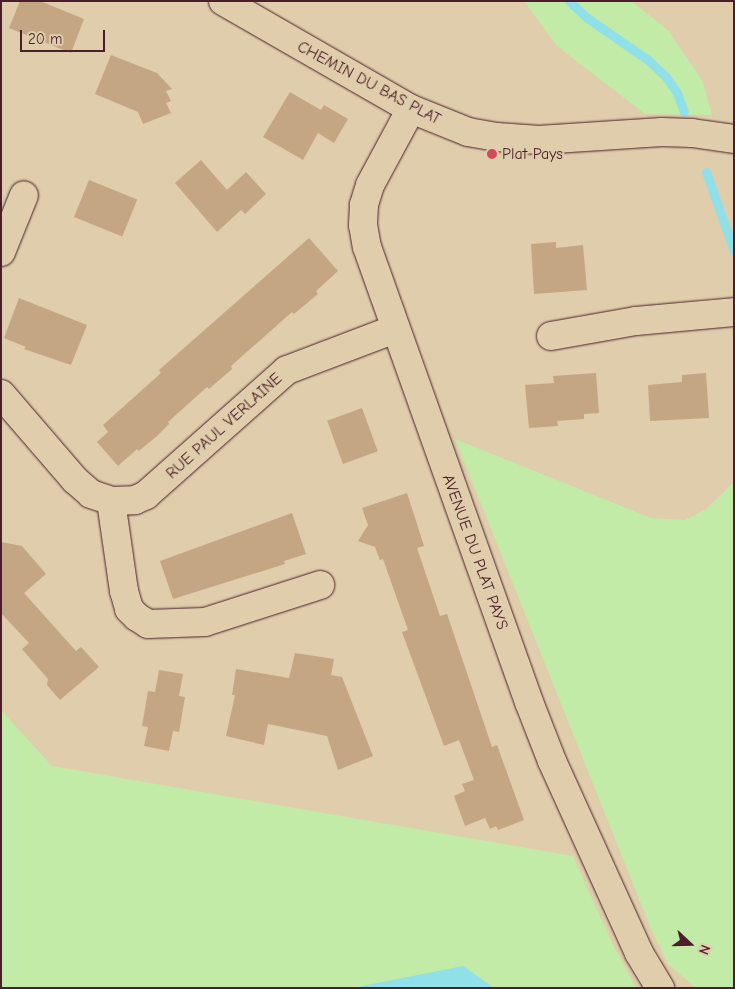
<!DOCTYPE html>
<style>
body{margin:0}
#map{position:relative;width:735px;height:989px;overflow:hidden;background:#dfcdab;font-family:"Comic Neue",sans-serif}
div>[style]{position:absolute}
.green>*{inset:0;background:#c2eba7}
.water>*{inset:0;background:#8fe0e9}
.stream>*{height:9px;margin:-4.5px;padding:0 4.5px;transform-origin:4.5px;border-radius:4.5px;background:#8fe0e9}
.building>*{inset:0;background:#c5a682;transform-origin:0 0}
.roads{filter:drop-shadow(0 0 1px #4a1f2b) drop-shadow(0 0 1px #4a1f2b)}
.minor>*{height:28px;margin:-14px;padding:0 14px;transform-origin:14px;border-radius:14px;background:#dfcdab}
.dots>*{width:14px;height:14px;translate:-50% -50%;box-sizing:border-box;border:2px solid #dfcdab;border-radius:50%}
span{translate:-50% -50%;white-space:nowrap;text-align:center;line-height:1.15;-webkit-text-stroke:4px #dfcdab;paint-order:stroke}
.street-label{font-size:16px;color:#4a1f2b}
.poi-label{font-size:16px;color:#4a1f2b}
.left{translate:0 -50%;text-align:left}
.frame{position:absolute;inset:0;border:2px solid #4a1f2b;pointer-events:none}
.north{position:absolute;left:665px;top:919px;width:50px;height:50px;-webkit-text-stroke:4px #dfcdab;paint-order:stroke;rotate:111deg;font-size:14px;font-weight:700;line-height:20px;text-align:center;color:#4a1f2b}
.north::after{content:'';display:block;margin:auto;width:18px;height:22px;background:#4a1f2b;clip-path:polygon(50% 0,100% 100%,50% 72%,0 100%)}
.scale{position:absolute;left:20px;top:30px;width:85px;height:22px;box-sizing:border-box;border:2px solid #4a1f2b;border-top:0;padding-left:6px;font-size:15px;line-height:18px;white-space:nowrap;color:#4a1f2b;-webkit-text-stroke:4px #dfcdab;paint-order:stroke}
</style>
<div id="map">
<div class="green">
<div style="clip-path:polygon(524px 1px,631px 1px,668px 30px,702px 80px,712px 115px,645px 114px,557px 46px)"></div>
<div style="clip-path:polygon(455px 439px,651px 518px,685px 520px,706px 509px,734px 482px,734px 988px,696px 988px,669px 965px,651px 929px)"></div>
<div style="clip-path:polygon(1px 710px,52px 766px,573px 856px,613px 945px,636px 988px,1px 988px)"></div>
</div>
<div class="water">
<div style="clip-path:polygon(463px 966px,494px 988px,352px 988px)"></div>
</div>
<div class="stream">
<div style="left:569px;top:1px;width:23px;rotate:43deg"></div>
<div style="left:586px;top:17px;width:75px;rotate:34.7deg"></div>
<div style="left:648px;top:60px;width:25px;rotate:43deg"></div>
<div style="left:666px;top:77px;width:19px;rotate:55deg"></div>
<div style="left:677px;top:93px;width:20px;rotate:70deg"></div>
<div style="left:706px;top:172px;width:84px;rotate:70.5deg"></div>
</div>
<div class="building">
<div style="clip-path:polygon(20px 1px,40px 1px,84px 19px,71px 53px,9px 28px)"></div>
<div style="clip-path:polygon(111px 55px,157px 73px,172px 89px,166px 91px,171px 101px,166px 103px,171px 113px,143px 124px,138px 112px,95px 94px)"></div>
<div style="clip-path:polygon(290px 92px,321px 110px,324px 105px,348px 119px,334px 143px,318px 133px,303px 160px,263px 137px)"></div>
<div style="clip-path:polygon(201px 160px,227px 190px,246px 172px,266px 194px,245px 214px,241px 210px,217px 232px,175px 183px)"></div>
<div style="left:89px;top:180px;width:52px;height:40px;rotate:22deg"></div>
<div style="clip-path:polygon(309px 238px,338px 271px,316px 291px,318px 294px,294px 314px,292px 312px,231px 366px,232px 369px,209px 389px,207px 387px,168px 422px,169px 424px,157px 436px,139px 451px,137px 449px,118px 466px,97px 442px,108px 432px,103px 425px,161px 373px,159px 370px)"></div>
<div style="clip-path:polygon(556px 242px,556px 248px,583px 245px,587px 290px,534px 294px,531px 244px)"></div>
<div style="clip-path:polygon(19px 298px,87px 325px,71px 365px,24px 349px,26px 347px,4px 338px)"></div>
<div style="clip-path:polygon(596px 373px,599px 413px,584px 414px,584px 419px,557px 421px,558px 426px,529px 428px,525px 385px,554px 383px,553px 376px)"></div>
<div style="clip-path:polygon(706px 373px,709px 418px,650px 421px,648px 385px,682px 382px,682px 375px)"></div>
<div style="left:362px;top:408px;width:46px;height:37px;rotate:70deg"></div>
<div style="clip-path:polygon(407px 493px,424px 546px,417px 548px,440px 616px,447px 614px,492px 747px,497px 745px,524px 820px,498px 830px,496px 826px,490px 829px,485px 818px,465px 826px,454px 796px,465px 791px,462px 784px,474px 780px,459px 740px,444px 746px,402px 632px,408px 630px,383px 559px,380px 560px,375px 547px,358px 541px,368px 525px,362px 508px)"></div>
<div style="clip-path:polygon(292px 513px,306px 554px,284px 561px,285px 564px,173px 599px,160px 561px)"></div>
<div style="clip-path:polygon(1px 542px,22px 546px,46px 574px,24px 593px,76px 651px,81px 647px,99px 667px,60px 700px,47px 685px,48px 679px,22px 649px,29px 643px,1px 613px)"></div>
<div style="clip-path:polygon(295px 653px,334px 659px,331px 675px,342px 677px,373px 756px,338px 770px,327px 736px,268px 724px,264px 745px,226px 736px,235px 695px,232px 695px,236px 669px,289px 678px)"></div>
<div style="clip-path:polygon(159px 670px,183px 674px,179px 696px,185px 697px,179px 732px,173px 731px,169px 751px,144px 746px,148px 727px,142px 726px,148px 691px,155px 692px)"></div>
</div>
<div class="roads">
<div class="minor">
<div style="left:223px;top:1px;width:217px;rotate:29.9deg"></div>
<div style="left:411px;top:109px;width:61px;rotate:22deg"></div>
<div style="left:468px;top:132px;width:29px;rotate:10deg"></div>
<div style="left:497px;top:137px;width:42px;rotate:4.1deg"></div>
<div style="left:539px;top:140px;width:123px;rotate:-3.7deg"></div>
<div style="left:662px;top:132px;width:30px;rotate:2deg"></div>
<div style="left:692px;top:133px;width:42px;rotate:8.1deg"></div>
<div style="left:411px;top:109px;width:86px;rotate:118.3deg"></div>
<div style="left:370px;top:185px;width:21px;rotate:107deg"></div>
<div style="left:364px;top:205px;width:20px;rotate:93deg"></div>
<div style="left:363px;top:225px;width:22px;rotate:80deg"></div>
<div style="left:367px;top:247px;width:483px;rotate:70.4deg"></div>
<div style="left:529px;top:702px;width:63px;rotate:68.7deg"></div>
<div style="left:552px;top:761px;width:211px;rotate:65.6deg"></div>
<div style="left:639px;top:953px;width:41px;rotate:59deg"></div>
<div style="left:1px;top:252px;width:61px;rotate:-68deg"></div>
<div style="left:551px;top:336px;width:86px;rotate:-10deg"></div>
<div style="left:636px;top:321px;width:98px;rotate:-5.2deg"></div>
<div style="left:1px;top:394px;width:113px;rotate:49.3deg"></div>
<div style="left:75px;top:480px;width:21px;rotate:41deg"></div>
<div style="left:91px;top:494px;width:21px;rotate:19deg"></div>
<div style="left:111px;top:501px;width:24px;rotate:-2deg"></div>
<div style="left:135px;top:500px;width:12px;rotate:-24deg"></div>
<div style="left:146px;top:495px;width:188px;rotate:-41.6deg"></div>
<div style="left:287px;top:370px;width:116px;rotate:-20.8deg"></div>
<div style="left:111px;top:501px;width:91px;rotate:81.8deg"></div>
<div style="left:124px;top:591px;width:19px;rotate:74deg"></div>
<div style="left:129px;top:609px;width:11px;rotate:45deg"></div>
<div style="left:137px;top:617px;width:13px;rotate:32deg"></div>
<div style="left:148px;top:624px;width:57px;rotate:-2deg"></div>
<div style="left:205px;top:622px;width:121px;rotate:-17.8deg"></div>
</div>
</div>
<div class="dots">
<div style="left:492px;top:154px;background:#d1495b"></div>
</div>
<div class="street-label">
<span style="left:369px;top:83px;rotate:28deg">CHEMIN DU BAS PLAT</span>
<span style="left:224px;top:426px;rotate:-42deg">RUE PAUL VERLAINE</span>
<span style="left:475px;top:552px;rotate:70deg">AVENUE DU PLAT PAYS</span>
</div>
<div class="poi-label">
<span class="left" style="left:502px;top:154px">Plat Pays</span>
</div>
<div class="frame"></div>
<div class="north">N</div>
<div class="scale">20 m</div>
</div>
